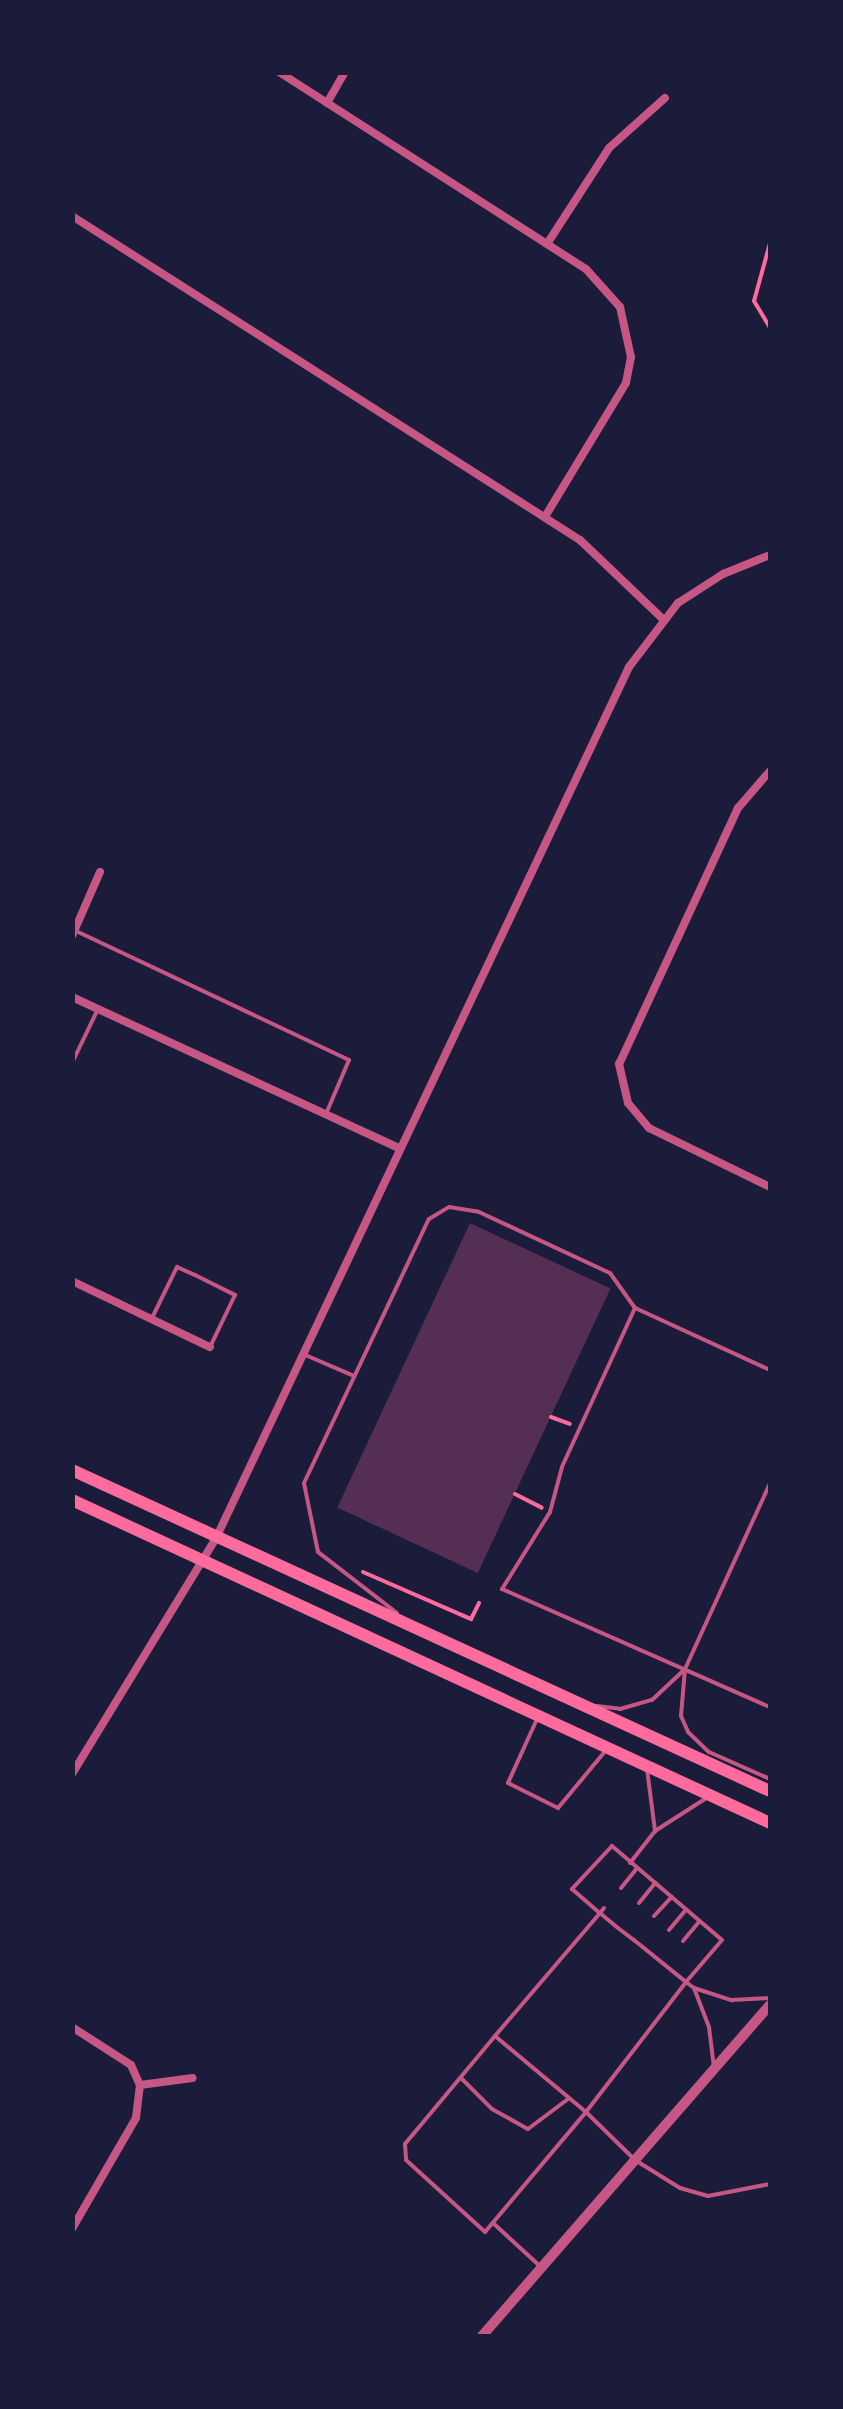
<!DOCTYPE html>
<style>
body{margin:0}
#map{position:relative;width:843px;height:2409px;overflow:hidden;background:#1b1b3a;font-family:"Zilla Slab",serif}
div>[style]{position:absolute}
.building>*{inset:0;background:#542f53;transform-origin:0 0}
.path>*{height:4px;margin:-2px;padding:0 2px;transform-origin:2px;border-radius:2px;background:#ff6b9d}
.service>*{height:4px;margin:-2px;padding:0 2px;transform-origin:2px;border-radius:2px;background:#c65784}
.minor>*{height:8px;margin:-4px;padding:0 4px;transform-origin:4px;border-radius:4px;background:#c65784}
.tertiary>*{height:10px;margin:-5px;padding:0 5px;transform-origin:5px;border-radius:5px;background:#c65784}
.primary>*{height:12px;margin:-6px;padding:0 6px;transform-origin:6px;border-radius:6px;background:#ff6b9d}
span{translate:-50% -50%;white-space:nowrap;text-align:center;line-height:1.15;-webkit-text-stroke:9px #1b1b3a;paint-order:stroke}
.frame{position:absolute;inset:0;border:75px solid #1b1b3a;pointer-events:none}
</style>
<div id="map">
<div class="building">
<div style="left:470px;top:1223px;width:155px;height:314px;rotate:25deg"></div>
</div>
<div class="path">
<div style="left:770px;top:243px;width:60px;rotate:105.4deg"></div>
<div style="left:754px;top:301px;width:31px;rotate:59deg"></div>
<div style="left:551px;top:1417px;width:20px;rotate:20deg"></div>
<div style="left:515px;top:1494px;width:30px;rotate:27deg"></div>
<div style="left:363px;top:1572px;width:118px;rotate:23.5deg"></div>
<div style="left:471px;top:1619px;width:18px;rotate:-63deg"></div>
</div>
<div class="service">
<div style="left:76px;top:931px;width:302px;rotate:25.3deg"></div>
<div style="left:349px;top:1060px;width:59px;rotate:113.1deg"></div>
<div style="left:72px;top:1063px;width:60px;rotate:-64.3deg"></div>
<div style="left:152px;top:1318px;width:57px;rotate:-63.9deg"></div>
<div style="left:177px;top:1267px;width:20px;rotate:24deg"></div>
<div style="left:195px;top:1275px;width:45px;rotate:26.6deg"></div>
<div style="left:235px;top:1295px;width:58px;rotate:115.7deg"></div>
<div style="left:303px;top:1354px;width:56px;rotate:23.3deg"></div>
<div style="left:770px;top:1370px;width:149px;rotate:-155.3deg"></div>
<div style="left:635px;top:1308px;width:175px;rotate:114.7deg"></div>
<div style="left:562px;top:1467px;width:47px;rotate:104.9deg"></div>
<div style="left:550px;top:1512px;width:91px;rotate:121.9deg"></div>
<div style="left:502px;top:1589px;width:293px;rotate:23.8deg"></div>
<div style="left:397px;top:1613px;width:100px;rotate:-142.3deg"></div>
<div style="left:318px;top:1552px;width:70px;rotate:-101.5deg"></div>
<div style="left:304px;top:1483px;width:292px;rotate:-64.7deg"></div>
<div style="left:429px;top:1219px;width:23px;rotate:-31deg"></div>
<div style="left:449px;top:1207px;width:30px;rotate:9deg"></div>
<div style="left:479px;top:1212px;width:145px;rotate:25deg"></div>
<div style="left:610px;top:1273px;width:43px;rotate:54.5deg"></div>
<div style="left:685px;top:1669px;width:47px;rotate:94.9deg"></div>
<div style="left:681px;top:1716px;width:17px;rotate:66deg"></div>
<div style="left:688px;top:1732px;width:29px;rotate:44deg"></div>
<div style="left:709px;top:1752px;width:67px;rotate:23.9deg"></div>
<div style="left:597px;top:1706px;width:23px;rotate:7deg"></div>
<div style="left:620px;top:1709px;width:33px;rotate:-16deg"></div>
<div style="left:652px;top:1700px;width:45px;rotate:-43.2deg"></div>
<div style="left:685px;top:1669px;width:205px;rotate:-65.4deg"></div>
<div style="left:537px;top:1719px;width:70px;rotate:114.4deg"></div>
<div style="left:508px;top:1783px;width:56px;rotate:26.6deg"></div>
<div style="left:558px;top:1808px;width:77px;rotate:-50.3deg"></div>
<div style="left:647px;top:1769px;width:63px;rotate:82.6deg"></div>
<div style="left:655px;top:1831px;width:63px;rotate:-32.7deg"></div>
<div style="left:630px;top:1863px;width:41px;rotate:-52deg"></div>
<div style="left:621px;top:1888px;width:26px;rotate:-51deg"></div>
<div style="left:639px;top:1903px;width:26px;rotate:-51deg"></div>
<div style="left:604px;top:1908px;width:6px;rotate:129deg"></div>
<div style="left:600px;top:1913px;width:162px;rotate:130.5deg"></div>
<div style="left:495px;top:2036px;width:119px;rotate:39.9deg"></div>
<div style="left:586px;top:2112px;width:164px;rotate:-52.4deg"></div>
<div style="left:686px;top:1982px;width:55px;rotate:-49.4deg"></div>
<div style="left:722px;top:1940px;width:145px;rotate:-139.5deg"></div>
<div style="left:612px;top:1846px;width:59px;rotate:132.9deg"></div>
<div style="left:572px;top:1889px;width:37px;rotate:41deg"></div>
<div style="left:600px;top:1913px;width:23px;rotate:40deg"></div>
<div style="left:618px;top:1928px;width:20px;rotate:37deg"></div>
<div style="left:634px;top:1940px;width:67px;rotate:38.9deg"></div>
<div style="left:686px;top:1982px;width:10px;rotate:37deg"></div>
<div style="left:694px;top:1988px;width:40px;rotate:18deg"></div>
<div style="left:732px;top:2000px;width:38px;rotate:-3deg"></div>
<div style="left:654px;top:1916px;width:26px;rotate:-47deg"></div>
<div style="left:669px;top:1930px;width:26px;rotate:-50deg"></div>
<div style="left:683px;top:1941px;width:26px;rotate:-50deg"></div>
<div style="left:694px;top:1988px;width:42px;rotate:69deg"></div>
<div style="left:709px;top:2027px;width:38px;rotate:83deg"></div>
<div style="left:495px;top:2036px;width:141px;rotate:129.8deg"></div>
<div style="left:405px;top:2144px;width:16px;rotate:86deg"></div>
<div style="left:406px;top:2160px;width:107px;rotate:42.3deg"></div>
<div style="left:485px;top:2232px;width:157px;rotate:-49.9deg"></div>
<div style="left:586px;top:2112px;width:69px;rotate:44.4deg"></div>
<div style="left:635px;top:2160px;width:53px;rotate:31.9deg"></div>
<div style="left:680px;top:2188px;width:29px;rotate:16deg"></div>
<div style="left:708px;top:2196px;width:63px;rotate:-11deg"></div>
<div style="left:461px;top:2078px;width:44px;rotate:45deg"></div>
<div style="left:492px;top:2109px;width:41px;rotate:29.1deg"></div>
<div style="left:528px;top:2129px;width:50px;rotate:-36.9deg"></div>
<div style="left:493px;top:2223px;width:65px;rotate:42.5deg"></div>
</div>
<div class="minor">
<div style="left:279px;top:72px;width:365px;rotate:32.7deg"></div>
<div style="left:586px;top:269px;width:51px;rotate:48.2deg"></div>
<div style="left:620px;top:307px;width:51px;rotate:77.6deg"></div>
<div style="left:631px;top:357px;width:26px;rotate:101deg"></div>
<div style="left:626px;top:383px;width:157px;rotate:121.2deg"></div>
<div style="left:327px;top:103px;width:36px;rotate:-60deg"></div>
<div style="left:72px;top:216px;width:603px;rotate:32.53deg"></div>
<div style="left:580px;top:540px;width:115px;rotate:43.6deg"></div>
<div style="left:547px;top:244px;width:114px;rotate:-57.1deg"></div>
<div style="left:609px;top:148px;width:75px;rotate:-41.8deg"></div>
<div style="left:770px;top:771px;width:49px;rotate:130.9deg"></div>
<div style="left:738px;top:808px;width:282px;rotate:114.9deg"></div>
<div style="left:619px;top:1064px;width:40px;rotate:77deg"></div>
<div style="left:628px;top:1103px;width:33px;rotate:50deg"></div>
<div style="left:649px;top:1128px;width:135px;rotate:26deg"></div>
<div style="left:72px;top:936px;width:70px;rotate:-66.4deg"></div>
<div style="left:72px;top:997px;width:360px;rotate:24.8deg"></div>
<div style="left:72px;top:1281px;width:153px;rotate:25.6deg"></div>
<div style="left:72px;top:1774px;width:279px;rotate:-58.6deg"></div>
<div style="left:217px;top:1536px;width:962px;rotate:-64.63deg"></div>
<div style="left:629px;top:667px;width:81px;rotate:-52.6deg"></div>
<div style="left:678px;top:603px;width:54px;rotate:-32.8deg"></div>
<div style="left:723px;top:574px;width:51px;rotate:-22deg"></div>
<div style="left:72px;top:2027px;width:70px;rotate:32.8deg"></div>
<div style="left:131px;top:2065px;width:22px;rotate:66deg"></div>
<div style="left:140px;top:2085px;width:33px;rotate:97deg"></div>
<div style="left:136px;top:2118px;width:128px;rotate:120deg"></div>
<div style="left:140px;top:2085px;width:53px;rotate:-7.5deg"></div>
</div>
<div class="tertiary">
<div style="left:482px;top:2336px;width:439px;rotate:-49deg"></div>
</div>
<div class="primary">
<div style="left:72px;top:1470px;width:768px;rotate:24.7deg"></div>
<div style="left:72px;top:1500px;width:769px;rotate:24.83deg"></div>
</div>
<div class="frame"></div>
</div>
